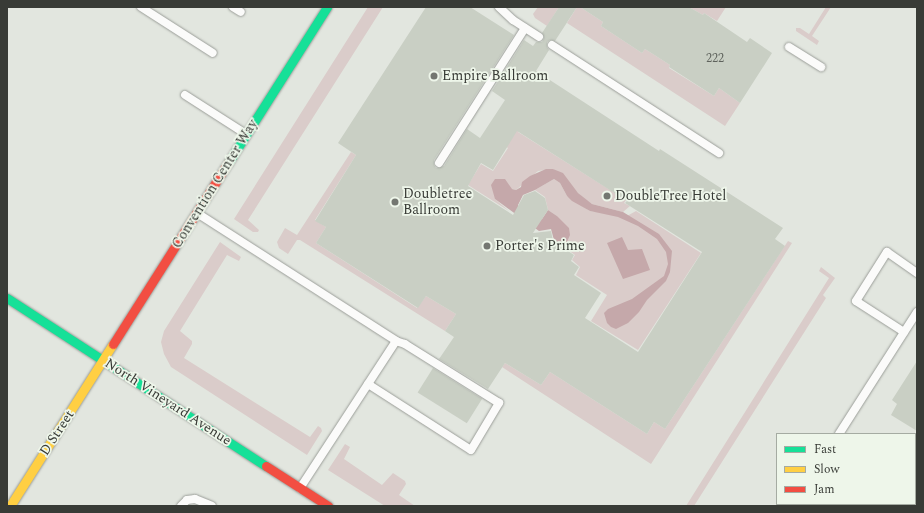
<!DOCTYPE html>
<style>
body{margin:0}
#map{position:relative;width:924px;height:513px;overflow:hidden;background:#e2e6df;font-family:Spectral,serif}
div>[style]{position:absolute}
.green>*{inset:0;background:#daccca}
.water>*{inset:0;background:#c5a8aa}
.building>*{inset:0;background:#c9cfc4;transform-origin:0 0}
.roads{filter:drop-shadow(0 0 1px #9b9e99) drop-shadow(0 0 1px #9b9e99)}
.lane>*{height:8px;margin:-4px;padding:0 4px;transform-origin:4px;border-radius:4px;background:#fbfbfa}
.fast>*{height:9px;margin:-4.5px;padding:0 4.5px;transform-origin:4.5px;border-radius:4.5px;background:#16e098}
.slow>*{height:9px;margin:-4.5px;padding:0 4.5px;transform-origin:4.5px;border-radius:4.5px;background:#ffcf43}
.jam>*{height:9px;margin:-4.5px;padding:0 4.5px;transform-origin:4.5px;border-radius:4.5px;background:#f24e42}
.dots>*{width:11px;height:11px;translate:-50% -50%;box-sizing:border-box;border:2px solid #eef6ea;border-radius:50%}
span{translate:-50% -50%;white-space:nowrap;text-align:center;line-height:1.15;-webkit-text-stroke:3.5px #eef6ea;paint-order:stroke}
.number-label{font-size:12px;color:#5e625c}
.number-label span{-webkit-text-stroke-width:0}
.poi-label{font-size:14px;color:#383b36}
.left{translate:0 -50%;text-align:left}
.street-label{font-size:14px;color:#383b36}
.frame{position:absolute;inset:0;border:8px solid #383b36;pointer-events:none}
.legend{position:absolute;left:776px;top:433px;width:140px;height:72px;box-sizing:border-box;background:#eef6ea;border:1px solid #a5aba2;margin:0;padding:5px 7px;list-style:none;font-size:12px;color:#383b36}
.legend li{display:flex;align-items:center;gap:8px;height:20px}
.legend b{width:20px;border:1px solid #a5aba2}
</style>
<div id="map">
<div class="green">
<div style="clip-path:polygon(368px 7px,383px 7px,248px 220px,259px 230px,258px 232px,253px 232px,234px 219px)"></div>
<div style="clip-path:polygon(538px 7px,559px 7px,547px 26px,535px 18px,533px 14px)"></div>
<div style="clip-path:polygon(577px 7px,580px 7px,603px 22px,601px 26px,642px 53px,645px 49px,670px 65px,669px 68px,714px 96px,719px 88px,740px 103px,725px 126px,567px 23px)"></div>
<div style="clip-path:polygon(689px 7px,726px 7px,717px 21px,704px 13px,703px 15px)"></div>
<div style="clip-path:polygon(826px 7px,831px 7px,812px 36px,819px 41px,817px 45px,796px 31px,796px 28px,800px 28px,809px 34px)"></div>
<div style="clip-path:polygon(523px 124px,518px 132px,626px 200px,624px 203px,630px 206px,623px 212px,592px 204px,584px 199px,553px 169px,538px 171px,516px 190px,512px 189px,495px 199px,509px 211px,468px 185px,481px 164px,493px 171px,508px 148px,497px 141px)"></div>
<div style="clip-path:polygon(351px 152px,356px 155px,315px 220px,326px 227px,316px 243px,417px 308px,426px 296px,456px 314px,445px 331px,300px 240px,297px 240px,288px 254px,279px 248px,277px 242px,285px 228px,297px 235px)"></div>
<div style="clip-path:polygon(554px 179px,560px 183px,567px 196px,590px 211px,627px 216px,636px 211px,701px 253px,638px 350px,591px 321px,607px 295px,576px 275px,580px 267px,572px 260px,575px 255px,561px 245px,566px 244px,557px 216px,548px 210px,545px 197px,535px 190px)"></div>
<div style="clip-path:polygon(788px 241px,792px 243px,651px 464px,502px 367px,505px 363px,541px 385px,550px 372px,647px 434px,654px 422px,665px 429px)"></div>
<div style="clip-path:polygon(220px 242px,241px 257px,239px 261px,227px 255px,180px 331px,192px 341px,192px 344px,184px 358px,310px 437px,318px 426px,321px 428px,322px 431px,307px 455px,171px 367px,164px 354px,161px 342px,164px 331px)"></div>
<div style="clip-path:polygon(821px 267px,835px 278px,823px 295px,826px 298px,694px 506px,686px 506px,829px 278px,819px 271px)"></div>
<div style="clip-path:polygon(345px 444px,350px 447px,344px 459px,382px 485px,393px 473px,405px 481px,406px 484px,399px 495px,415px 506px,385px 506px,328px 470px)"></div>
</div>
<div class="water">
<div style="clip-path:polygon(546px 169px,553px 169px,563px 173px,578px 193px,592px 204px,623px 212px,659px 234px,672px 251px,670px 272px,666px 281px,647px 300px,639px 312px,628px 323px,616px 329px,611px 327px,607px 323px,604px 313px,608px 309px,632px 299px,664px 276px,668px 264px,666px 252px,657px 239px,638px 226px,618px 217px,590px 211px,572px 201px,567px 196px,560px 183px,554px 179px,535px 190px,523px 195px,518px 205px,520px 215px,530px 222px,542px 219px,548px 210px,557px 216px,569px 228px,570px 235px,566px 244px,561px 245px,554px 240px,551px 229px,539px 231px,495px 199px,491px 185px,495px 179px,505px 179px,512px 189px,516px 190px,521px 187px,522px 182px,530px 176px)"></div>
<div style="clip-path:polygon(622px 237px,628px 250px,642px 249px,650px 270px,623px 279px,607px 243px)"></div>
</div>
<div class="building">
<div style="clip-path:polygon(evenodd,426px 7px,470px 7px,514px 35px,434px 160px,434px 165px,436px 168px,444px 166px,467px 129px,480px 138px,505px 100px,492px 91px,524px 40px,533px 46px,536px 42px,542px 42px,544px 38px,542px 33px,559px 7px,577px 7px,555px 41px,550px 40px,547px 42px,547px 47px,549px 50px,536px 71px,659px 151px,660px 149px,783px 228px,775px 239px,785px 246px,665px 429px,654px 422px,647px 434px,550px 372px,541px 385px,505px 363px,488px 389px,439px 359px,454px 337px,445px 331px,456px 314px,426px 296px,418px 308px,316px 243px,326px 227px,315px 221px,356px 155px,338px 143px,426px 7px,517px 131px,627px 201px,625px 203px,702px 252px,638px 352px,585px 318px,601px 293px,574px 275px,579px 267px,571px 261px,574px 255px,553px 241px,551px 231px,533px 233px,548px 210px,545px 198px,535px 191px,524px 195px,513px 215px,468px 186px,481px 163px,493px 170px,517px 131px)"></div>
<div style="clip-path:polygon(580px 7px,689px 7px,703px 15px,704px 13px,747px 42px,750px 38px,772px 53px,740px 103px,719px 88px,714px 96px,669px 67px,670px 65px,645px 49px,642px 53px,601px 26px,603px 22px)"></div>
<div style="clip-path:polygon(917px 361px,917px 431px,891px 415px,897px 404px,892px 400px)"></div>
<div style="left:433px;top:368px;width:58px;height:29px;rotate:32deg"></div>
</div>
<div class="roads">
<div class="lane">
<div style="left:141px;top:7px;width:85px;rotate:32.6deg"></div>
<div style="left:233px;top:7px;width:9px;rotate:32deg"></div>
<div style="left:499px;top:7px;width:19px;rotate:43deg"></div>
<div style="left:513px;top:20px;width:31px;rotate:33deg"></div>
<div style="left:552px;top:45px;width:199px;rotate:32.9deg"></div>
<div style="left:789px;top:47px;width:38px;rotate:32deg"></div>
<div style="left:185px;top:95px;width:72px;rotate:32.6deg"></div>
<div style="left:439px;top:163px;width:160px;rotate:-57.5deg"></div>
<div style="left:197px;top:213px;width:237px;rotate:32.7deg"></div>
<div style="left:396px;top:341px;width:176px;rotate:123.1deg"></div>
<div style="left:904px;top:332px;width:57px;rotate:-147.1deg"></div>
<div style="left:856px;top:301px;width:58px;rotate:-57.7deg"></div>
<div style="left:887px;top:252px;width:37px;rotate:35deg"></div>
<div style="left:368px;top:384px;width:122px;rotate:32.7deg"></div>
<div style="left:471px;top:450px;width:55px;rotate:-59.2deg"></div>
<div style="left:499px;top:403px;width:111px;rotate:-147.9deg"></div>
<div style="left:405px;top:344px;width:9px;rotate:-162deg"></div>
<div style="left:839px;top:434px;width:145px;rotate:-57.4deg"></div>
<div style="left:814px;top:504px;width:2px;rotate:63deg"></div>
<div style="left:181px;top:506px;width:8px;rotate:-45deg"></div>
<div style="left:187px;top:500px;width:8px;rotate:-7deg"></div>
<div style="left:195px;top:499px;width:18px;rotate:22deg"></div>
</div>
<div class="fast">
<div style="left:228px;top:163px;width:185px;rotate:-57.6deg"></div>
<div style="left:7px;top:298px;width:309px;rotate:33deg"></div>
</div>
<div class="slow">
<div style="left:10px;top:506px;width:192px;rotate:-57.6deg"></div>
</div>
<div class="jam">
<div style="left:113px;top:344px;width:214px;rotate:-57.6deg"></div>
<div style="left:266px;top:466px;width:74px;rotate:32.8deg"></div>
</div>
</div>
<div class="dots">
<div style="left:434px;top:76px;background:#747771"></div>
<div style="left:607px;top:196px;background:#747771"></div>
<div style="left:395px;top:202px;background:#747771"></div>
<div style="left:487px;top:246px;background:#747771"></div>
</div>
<div class="number-label">
<span style="left:715px;top:59px">222</span>
</div>
<div class="poi-label">
<span class="left" style="left:442px;top:76px">Empire Ballroom</span>
<span class="left" style="left:403px;top:202px">Doubletree<br>Ballroom</span>
<span class="left" style="left:615px;top:196px">DoubleTree Hotel</span>
<span class="left" style="left:495px;top:246px">Porter's Prime</span>
</div>
<div class="street-label">
<span style="left:215px;top:184px;rotate:-58deg">Convention Center Way</span>
<span style="left:168px;top:402px;rotate:33deg">North Vineyard Avenue</span>
<span style="left:57px;top:433px;rotate:-57deg">D Street</span>
</div>
<div class="frame"></div>
<ul class="legend">
<li><b style="height:5px;background:#16e098"></b>Fast</li>
<li><b style="height:5px;background:#ffcf43"></b>Slow</li>
<li><b style="height:5px;background:#f24e42"></b>Jam</li>
</ul>
</div>
